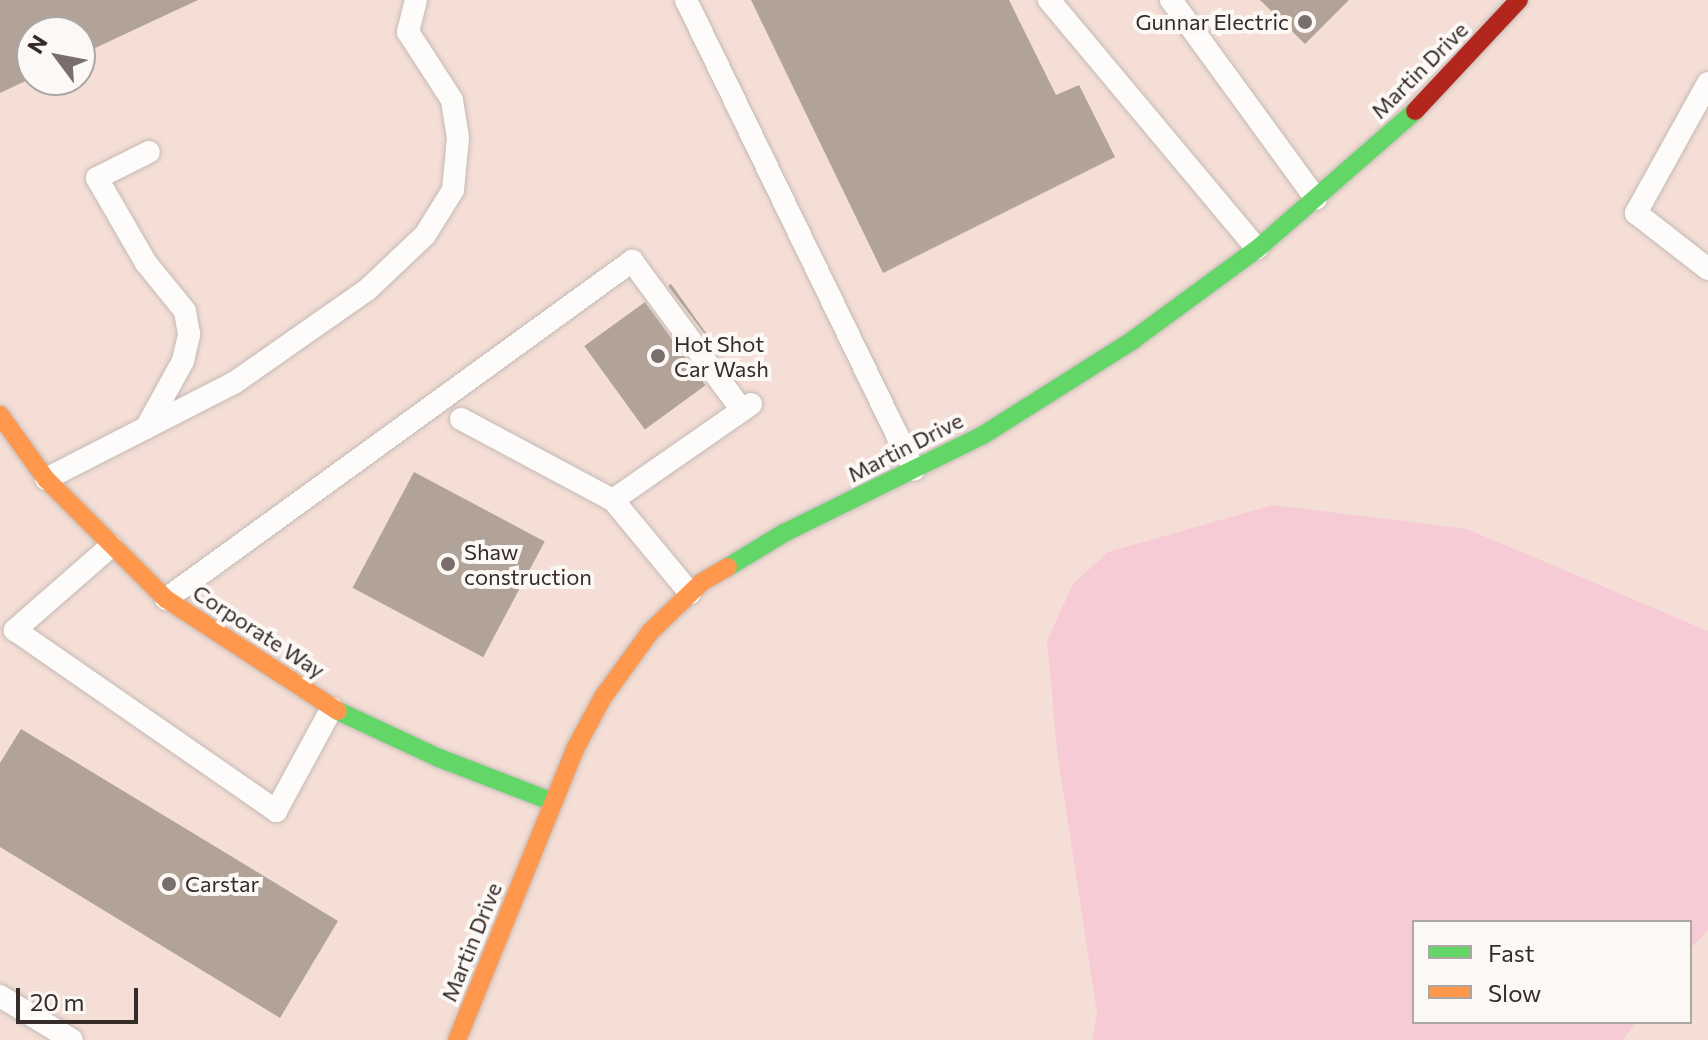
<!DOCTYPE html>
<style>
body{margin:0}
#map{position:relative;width:1708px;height:1040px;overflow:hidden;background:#f6eae5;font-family:Commissioner,sans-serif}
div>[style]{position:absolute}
.built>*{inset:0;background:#f4ded5}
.water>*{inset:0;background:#f7cbd6}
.building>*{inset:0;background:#b2a398;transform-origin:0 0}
.roads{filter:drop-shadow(0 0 2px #c3bab6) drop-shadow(0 0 2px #c3bab6)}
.lane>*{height:22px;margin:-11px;padding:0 11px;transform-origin:11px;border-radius:11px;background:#fefcfb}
.fast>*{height:18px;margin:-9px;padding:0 9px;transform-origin:9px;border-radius:9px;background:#63d668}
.slow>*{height:18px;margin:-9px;padding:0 9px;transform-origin:9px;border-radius:9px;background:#ff974d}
.jam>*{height:18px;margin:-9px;padding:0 9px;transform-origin:9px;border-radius:9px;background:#b3261e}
.dots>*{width:22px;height:22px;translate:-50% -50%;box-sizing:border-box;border:4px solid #fcf8f6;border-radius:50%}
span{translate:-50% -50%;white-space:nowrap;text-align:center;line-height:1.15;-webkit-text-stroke:8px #fcf8f6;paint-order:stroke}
.poi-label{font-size:22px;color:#352c29}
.right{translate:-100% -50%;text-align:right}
.left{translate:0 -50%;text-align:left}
.street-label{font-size:22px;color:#352c29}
.legend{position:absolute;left:1412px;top:920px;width:280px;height:104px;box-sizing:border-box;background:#fcf8f6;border:2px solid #aca6a4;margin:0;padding:10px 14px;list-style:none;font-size:24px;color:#352c29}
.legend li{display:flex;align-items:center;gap:16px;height:40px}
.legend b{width:40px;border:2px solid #aca6a4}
.north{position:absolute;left:16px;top:16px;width:80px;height:80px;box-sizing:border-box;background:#fcf8f6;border:2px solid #aca6a4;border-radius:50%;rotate:302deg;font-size:22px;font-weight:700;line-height:32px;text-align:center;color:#352c29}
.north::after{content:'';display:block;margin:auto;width:28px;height:36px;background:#796e6b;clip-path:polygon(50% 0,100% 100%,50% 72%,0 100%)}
.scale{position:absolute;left:16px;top:988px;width:122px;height:36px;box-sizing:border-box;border:4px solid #352c29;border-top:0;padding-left:10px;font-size:24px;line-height:28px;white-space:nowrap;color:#352c29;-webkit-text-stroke:6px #fcf8f6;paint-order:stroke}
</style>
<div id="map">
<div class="built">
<div style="clip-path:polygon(evenodd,0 0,1708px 0,1708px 1040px,0 1040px,0 0,32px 32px,80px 32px,80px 80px,32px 80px,32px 32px,0 0,1414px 922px,1690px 922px,1690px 1022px,1414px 1022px,1414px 922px)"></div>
</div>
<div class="water">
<div style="clip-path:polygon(1273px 505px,1467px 529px,1708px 631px,1708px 930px,1690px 949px,1690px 922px,1414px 922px,1414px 1022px,1636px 1022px,1623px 1040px,1092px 1040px,1097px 1013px,1057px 750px,1047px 641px,1073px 584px,1108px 552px)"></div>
</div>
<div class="building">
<div style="clip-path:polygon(0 0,198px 0,80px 55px,80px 32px,32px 32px,32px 78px,0 93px)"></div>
<div style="clip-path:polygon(751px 0,1009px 0,1056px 95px,1079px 85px,1115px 157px,883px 273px)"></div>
<div style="clip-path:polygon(1260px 0,1349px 0,1305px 44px)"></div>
<div style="clip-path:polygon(671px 284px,731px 368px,668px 286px)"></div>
<div style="left:645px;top:302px;width:103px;height:75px;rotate:54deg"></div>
<div style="left:414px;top:472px;width:148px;height:131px;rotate:28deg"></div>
<div style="clip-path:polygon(21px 729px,338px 921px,280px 1018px,0 847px,0 763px)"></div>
</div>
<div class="roads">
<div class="lane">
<div style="left:686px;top:0;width:522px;rotate:64.12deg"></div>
<div style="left:1049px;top:0;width:324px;rotate:50.1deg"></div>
<div style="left:1171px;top:0;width:246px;rotate:53.9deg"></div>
<div style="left:1708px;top:83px;width:149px;rotate:119deg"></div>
<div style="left:1636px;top:213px;width:91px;rotate:37.9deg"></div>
<div style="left:461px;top:419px;width:172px;rotate:28.1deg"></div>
<div style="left:613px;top:500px;width:121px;rotate:50.4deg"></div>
<div style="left:146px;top:428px;width:77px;rotate:-61.1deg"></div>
<div style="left:183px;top:361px;width:28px;rotate:-77deg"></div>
<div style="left:189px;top:334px;width:23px;rotate:-100deg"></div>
<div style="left:185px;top:311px;width:62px;rotate:-129.1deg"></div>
<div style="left:146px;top:263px;width:98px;rotate:-120deg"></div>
<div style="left:97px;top:178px;width:58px;rotate:-26.6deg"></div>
<div style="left:46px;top:479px;width:211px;rotate:-27.1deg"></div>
<div style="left:234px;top:383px;width:162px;rotate:-35deg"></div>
<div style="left:367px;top:290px;width:80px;rotate:-43.5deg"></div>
<div style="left:425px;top:235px;width:53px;rotate:-58.1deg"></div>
<div style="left:453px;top:190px;width:52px;rotate:-84.5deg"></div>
<div style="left:458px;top:138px;width:38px;rotate:-99deg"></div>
<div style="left:452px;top:100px;width:81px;rotate:-122.9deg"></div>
<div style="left:408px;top:32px;width:33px;rotate:-76deg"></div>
<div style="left:613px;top:500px;width:168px;rotate:-34.8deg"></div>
<div style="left:111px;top:546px;width:128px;rotate:138.8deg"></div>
<div style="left:15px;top:630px;width:318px;rotate:34.7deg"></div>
<div style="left:276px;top:811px;width:117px;rotate:-61.5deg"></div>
<div style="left:166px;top:599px;width:576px;rotate:-35.95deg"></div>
<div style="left:632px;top:261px;width:185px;rotate:53.6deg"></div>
<div style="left:0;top:996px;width:84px;rotate:31.4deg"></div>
</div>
<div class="fast">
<div style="left:728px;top:567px;width:66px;rotate:-31.3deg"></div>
<div style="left:784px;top:533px;width:222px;rotate:-26.2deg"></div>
<div style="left:983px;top:435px;width:178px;rotate:-32.3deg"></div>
<div style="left:1133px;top:340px;width:154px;rotate:-36.3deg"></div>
<div style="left:1257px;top:249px;width:210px;rotate:-41.1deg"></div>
<div style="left:338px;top:711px;width:111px;rotate:25deg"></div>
<div style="left:439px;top:758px;width:122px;rotate:21.1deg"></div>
</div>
<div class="slow">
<div style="left:0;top:415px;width:79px;rotate:54.3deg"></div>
<div style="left:46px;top:479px;width:170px;rotate:45deg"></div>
<div style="left:166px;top:599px;width:205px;rotate:33.1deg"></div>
<div style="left:457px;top:1040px;width:314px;rotate:-67.9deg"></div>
<div style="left:575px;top:749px;width:59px;rotate:-61.7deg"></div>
<div style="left:603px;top:697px;width:80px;rotate:-54.1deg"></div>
<div style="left:650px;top:632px;width:72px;rotate:-43.9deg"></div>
<div style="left:702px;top:582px;width:30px;rotate:-30deg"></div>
</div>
<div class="jam">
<div style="left:1415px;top:111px;width:152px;rotate:-46.9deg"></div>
</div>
</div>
<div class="dots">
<div style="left:1305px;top:22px;background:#796e6b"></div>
<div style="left:658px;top:356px;background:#796e6b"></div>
<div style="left:448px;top:564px;background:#796e6b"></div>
<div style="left:169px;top:884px;background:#796e6b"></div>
</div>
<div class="poi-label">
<span class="right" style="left:1289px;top:22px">Gunnar Electric</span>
<span class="left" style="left:674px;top:356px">Hot Shot<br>Car Wash</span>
<span class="left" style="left:464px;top:564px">Shaw<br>construction</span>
<span class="left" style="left:185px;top:884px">Carstar</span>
</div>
<div class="street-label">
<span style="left:1419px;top:70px;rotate:-45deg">Martin Drive</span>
<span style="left:905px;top:447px;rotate:-27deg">Martin Drive</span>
<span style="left:259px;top:631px;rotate:33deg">Corporate Way</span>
<span style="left:471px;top:942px;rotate:-68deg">Martin Drive</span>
</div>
<ul class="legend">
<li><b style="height:10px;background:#63d668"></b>Fast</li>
<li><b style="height:10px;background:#ff974d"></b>Slow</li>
</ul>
<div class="north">N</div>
<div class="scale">20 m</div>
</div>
